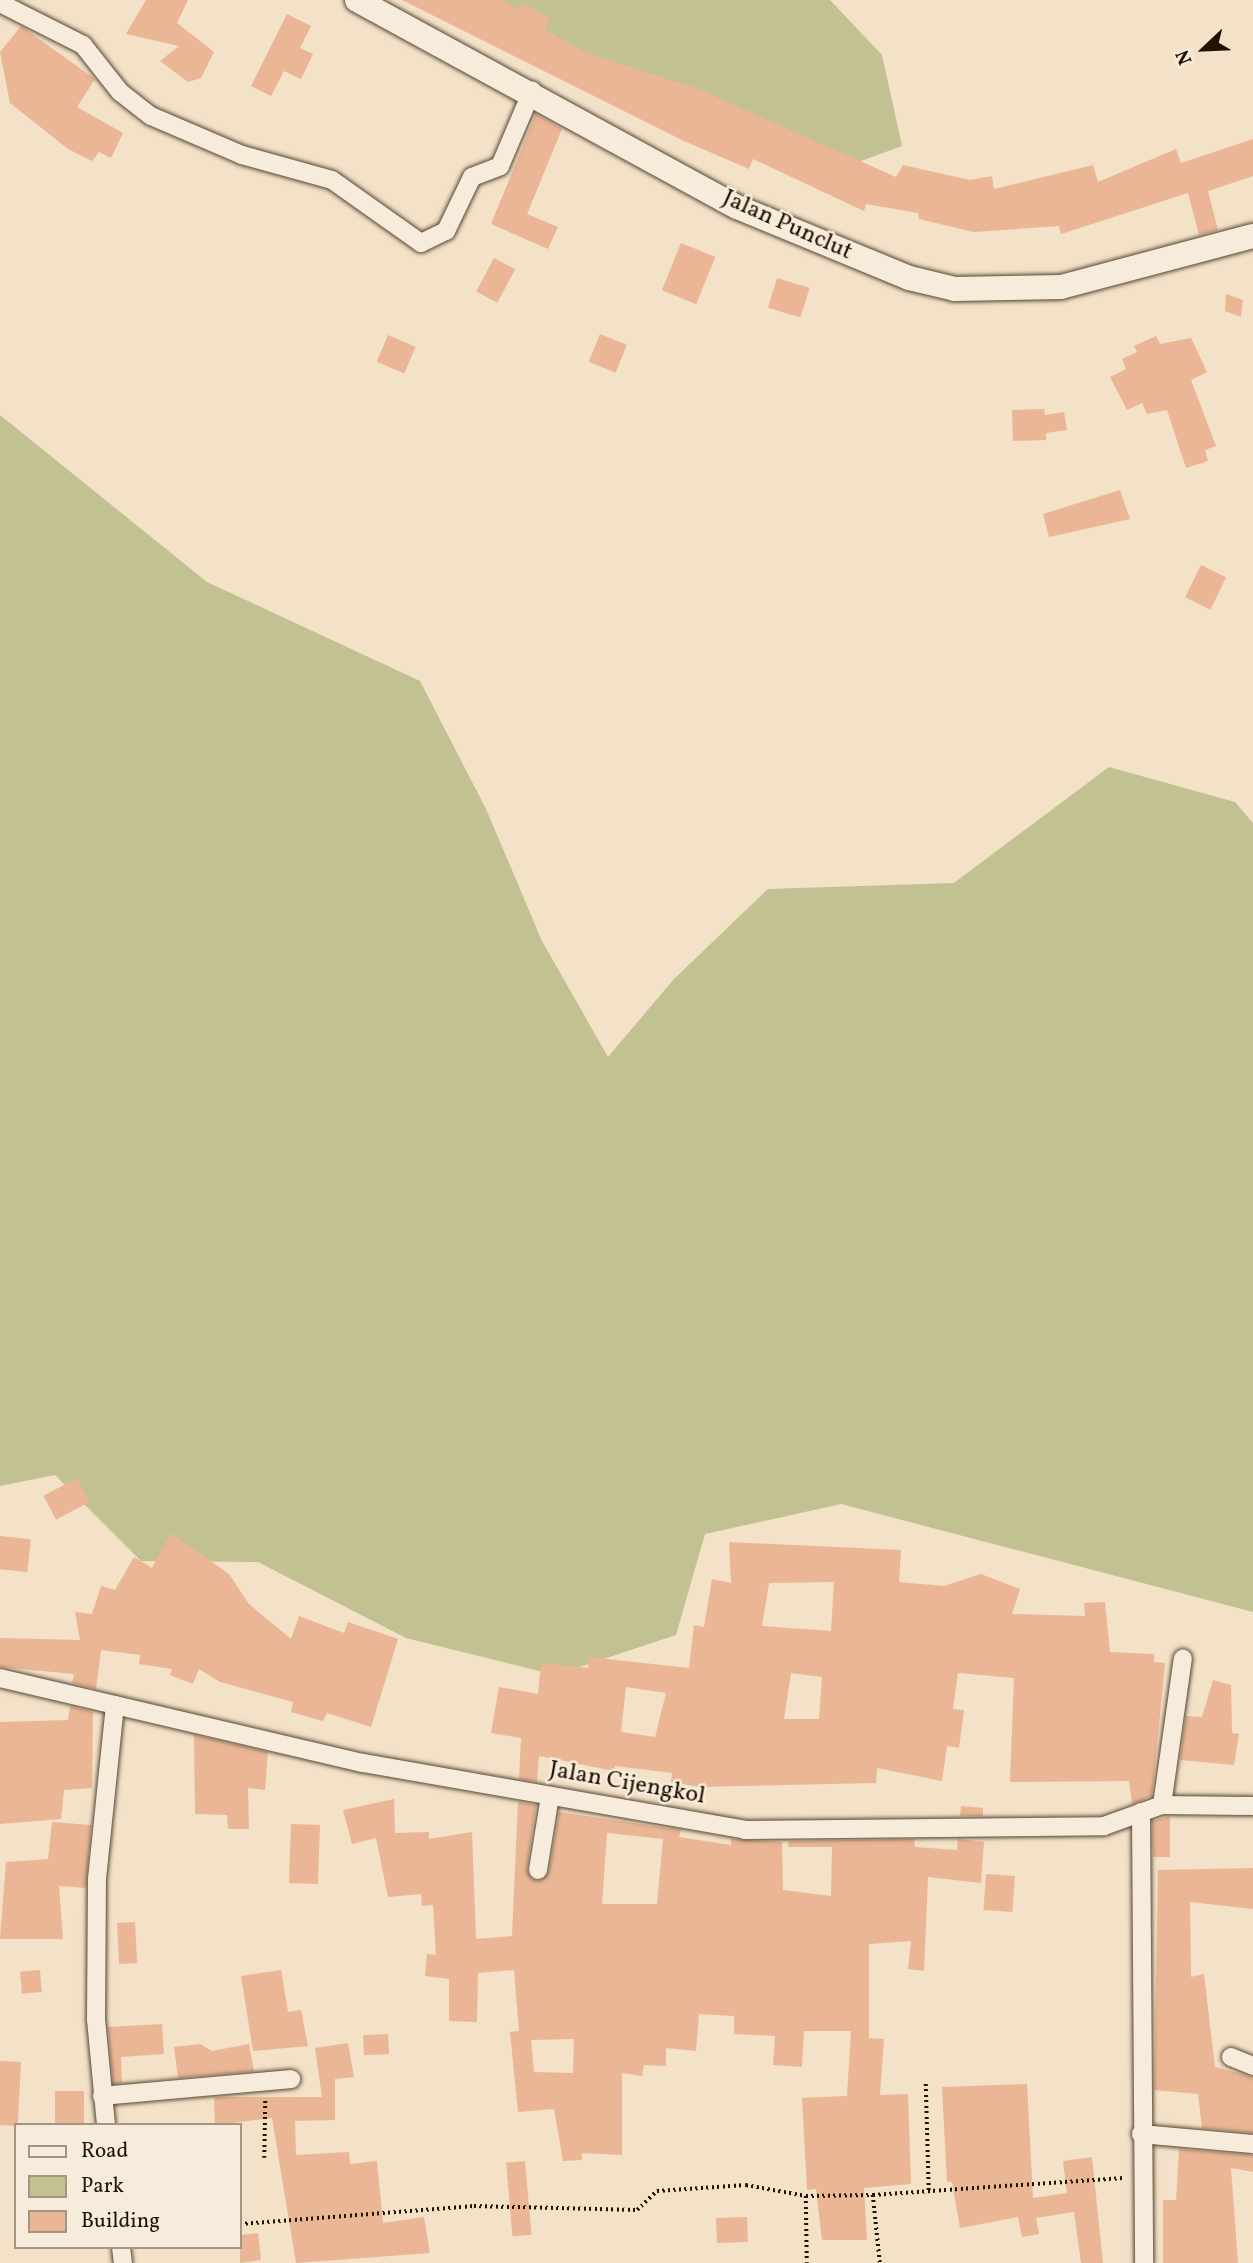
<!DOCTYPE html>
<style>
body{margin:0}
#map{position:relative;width:1253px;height:2263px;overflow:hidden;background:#f3e1c8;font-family:Vollkorn,serif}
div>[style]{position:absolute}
.green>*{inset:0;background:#c2c191}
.building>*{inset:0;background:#eab695;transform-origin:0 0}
.path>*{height:3.5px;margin-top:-1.75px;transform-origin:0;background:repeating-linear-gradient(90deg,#221200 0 2px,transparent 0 5.5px)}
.roads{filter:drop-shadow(0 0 2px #564632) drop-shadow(0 0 2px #564632)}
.street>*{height:18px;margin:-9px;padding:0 9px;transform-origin:9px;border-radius:9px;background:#f7ecdb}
.secondary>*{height:24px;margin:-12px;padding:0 12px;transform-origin:12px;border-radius:12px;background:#f7ecdb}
span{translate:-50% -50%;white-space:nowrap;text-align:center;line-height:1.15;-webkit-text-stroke:5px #f7ecdb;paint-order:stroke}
.street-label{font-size:24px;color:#221200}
.legend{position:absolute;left:14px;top:2123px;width:228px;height:126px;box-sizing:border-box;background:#f7ecdb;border:2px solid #a29583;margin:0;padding:9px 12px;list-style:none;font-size:21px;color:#221200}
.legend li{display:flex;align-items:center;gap:14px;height:35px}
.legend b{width:35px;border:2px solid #a29583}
.north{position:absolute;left:1169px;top:14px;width:70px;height:70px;-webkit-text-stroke:5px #f7ecdb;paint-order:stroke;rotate:247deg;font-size:19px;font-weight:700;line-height:28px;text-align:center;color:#221200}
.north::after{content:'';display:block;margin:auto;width:24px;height:32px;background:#221200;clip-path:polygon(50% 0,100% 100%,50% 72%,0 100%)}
</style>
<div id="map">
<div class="green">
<div style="clip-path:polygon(491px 0,830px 0,882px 55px,902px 146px,839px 169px,633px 80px)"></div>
<div style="clip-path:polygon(0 415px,207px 582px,420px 681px,486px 809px,542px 941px,608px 1057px,674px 979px,768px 889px,954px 883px,1109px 767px,1235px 802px,1253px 823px,1253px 1612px,841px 1504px,705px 1534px,676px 1635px,555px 1675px,406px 1638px,258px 1562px,141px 1561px,55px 1475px,0 1486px)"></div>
</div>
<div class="building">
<div style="clip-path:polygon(146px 0,188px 0,177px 23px,214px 52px,201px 78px,188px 82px,160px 61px,179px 46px,126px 34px)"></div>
<div style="clip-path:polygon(402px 0,503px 0,518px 9px,523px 3px,550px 19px,545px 30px,587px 53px,698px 89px,896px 177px,903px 165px,970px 180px,992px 176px,994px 189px,1093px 165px,1098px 182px,1176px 149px,1181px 163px,1253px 139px,1253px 176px,1208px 191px,1218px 230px,1199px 235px,1188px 193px,1061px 234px,1059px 226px,974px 232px,919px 219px,918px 213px,866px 204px,864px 211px,753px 159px,749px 169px,684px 141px)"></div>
<div style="clip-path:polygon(287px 14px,311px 26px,300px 48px,313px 54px,301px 79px,284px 71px,271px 96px,251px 86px)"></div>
<div style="clip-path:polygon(21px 26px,95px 79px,77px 107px,123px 133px,111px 158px,99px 152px,92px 161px,68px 149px,10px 103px,0 52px)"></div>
<div style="clip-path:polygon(536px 114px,562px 129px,527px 214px,558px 227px,548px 249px,491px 224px)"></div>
<div style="left:681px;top:243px;width:37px;height:51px;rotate:22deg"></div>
<div style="left:494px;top:258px;width:24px;height:38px;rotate:28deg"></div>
<div style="left:777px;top:278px;width:34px;height:31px;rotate:17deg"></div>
<div style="clip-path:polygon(1226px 294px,1243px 300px,1241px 317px,1225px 311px)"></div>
<div style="left:600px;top:334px;width:29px;height:30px;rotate:22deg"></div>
<div style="left:388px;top:335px;width:30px;height:29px;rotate:23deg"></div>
<div style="clip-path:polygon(1156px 336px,1160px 344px,1191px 338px,1207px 372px,1191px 380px,1216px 446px,1205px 450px,1208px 461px,1186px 468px,1167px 410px,1147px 414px,1142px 403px,1127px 410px,1110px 377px,1126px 369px,1122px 359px,1137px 352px,1134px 346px)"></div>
<div style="clip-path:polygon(1044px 409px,1045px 415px,1064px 412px,1067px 430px,1046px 433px,1046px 440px,1013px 441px,1012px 410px)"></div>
<div style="clip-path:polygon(1120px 490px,1130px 519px,1049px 537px,1043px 514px)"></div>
<div style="left:1201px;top:565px;width:28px;height:36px;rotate:26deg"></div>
<div style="left:77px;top:1478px;width:27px;height:38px;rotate:62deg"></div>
<div style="clip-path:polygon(171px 1533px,229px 1574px,249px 1604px,291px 1639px,299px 1616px,344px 1633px,348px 1622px,398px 1639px,371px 1727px,327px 1713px,323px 1721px,291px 1712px,293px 1702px,220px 1682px,199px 1669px,193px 1684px,170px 1675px,172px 1669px,139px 1664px,140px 1655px,101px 1650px,96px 1689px,72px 1683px,74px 1674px,0 1667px,0 1638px,80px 1640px,75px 1612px,92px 1614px,101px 1586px,115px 1590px,134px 1557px,152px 1568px)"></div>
<div style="left:0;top:1536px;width:31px;height:33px;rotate:6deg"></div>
<div style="clip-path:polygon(evenodd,729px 1542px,901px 1550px,899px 1582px,944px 1586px,981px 1574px,1020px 1589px,1012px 1614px,1085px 1616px,1084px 1603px,1105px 1602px,1110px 1652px,1154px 1654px,1154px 1662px,1165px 1663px,1152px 1796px,1132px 1804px,1129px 1781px,1010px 1782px,1014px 1678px,958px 1673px,953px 1709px,964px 1710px,959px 1748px,947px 1746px,942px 1781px,877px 1768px,876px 1783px,700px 1787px,671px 1782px,672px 1773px,615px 1766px,614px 1771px,539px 1756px,537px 1782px,519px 1779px,521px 1738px,491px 1733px,499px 1687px,538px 1694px,541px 1663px,588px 1668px,589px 1657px,689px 1668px,694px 1625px,704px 1627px,712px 1579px,731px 1583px,729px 1542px,834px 1582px,831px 1631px,762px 1626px,769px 1583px,834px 1582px,729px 1542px,791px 1673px,822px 1677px,819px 1719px,784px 1719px,791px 1673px,729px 1542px,626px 1687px,666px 1693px,655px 1737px,621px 1732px,626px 1687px)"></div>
<div style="clip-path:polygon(1213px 1680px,1231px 1685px,1232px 1733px,1239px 1734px,1234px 1765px,1180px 1760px,1186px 1716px,1202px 1717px)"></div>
<div style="clip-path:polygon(70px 1706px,93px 1712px,92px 1788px,64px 1790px,61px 1819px,0 1824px,0 1722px,68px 1720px)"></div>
<div style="clip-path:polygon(194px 1735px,268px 1752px,265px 1790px,248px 1788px,249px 1829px,228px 1829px,227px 1815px,195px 1814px)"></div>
<div style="clip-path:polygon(evenodd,394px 1799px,395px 1833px,429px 1832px,429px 1839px,472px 1832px,476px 1939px,512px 1936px,518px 1802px,536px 1805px,527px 1869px,537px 1881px,549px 1872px,559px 1812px,681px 1830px,679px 1837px,731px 1845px,731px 1839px,782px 1842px,783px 1890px,831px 1896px,832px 1847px,788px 1847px,789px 1841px,914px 1839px,915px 1847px,957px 1850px,958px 1839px,984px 1842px,981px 1883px,928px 1877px,924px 1971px,908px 1969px,911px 1941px,869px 1944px,869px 2038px,884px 2039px,880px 2095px,908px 2094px,911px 2184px,864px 2188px,867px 2240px,822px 2240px,816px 2189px,807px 2190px,802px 2098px,847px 2096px,851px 2031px,804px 2031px,802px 2067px,773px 2065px,775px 2036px,734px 2034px,734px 2016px,699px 2014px,696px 2051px,666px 2048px,666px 2066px,644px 2065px,642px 2076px,622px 2073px,622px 2155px,582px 2153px,582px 2160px,563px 2161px,554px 2109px,518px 2112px,510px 2032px,519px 2031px,514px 1970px,478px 1973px,477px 2022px,449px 2021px,449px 1979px,425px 1976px,427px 1954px,436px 1955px,433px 1905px,422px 1906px,421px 1894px,388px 1897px,376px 1838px,352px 1844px,343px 1810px,394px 1799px,607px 1833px,663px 1839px,657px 1904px,602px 1904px,607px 1833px,394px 1799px,574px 2039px,573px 2073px,534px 2072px,531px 2040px,574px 2039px)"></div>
<div style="clip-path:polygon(961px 1806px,983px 1808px,983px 1816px,960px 1816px)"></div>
<div style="clip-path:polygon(1170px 1816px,1170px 1857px,1153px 1857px,1152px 1821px)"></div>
<div style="clip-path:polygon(52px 1822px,91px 1825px,86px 1888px,59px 1886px,63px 1939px,0 1939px,6px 1862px,48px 1859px)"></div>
<div style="left:291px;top:1824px;width:29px;height:59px;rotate:2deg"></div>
<div style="clip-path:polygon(1253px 1868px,1253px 1909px,1190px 1902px,1191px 1977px,1204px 1974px,1215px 2067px,1253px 2077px,1253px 2133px,1202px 2128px,1198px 2094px,1154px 2090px,1158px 1870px)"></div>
<div style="left:986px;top:1874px;width:29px;height:36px;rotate:4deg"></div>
<div style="left:135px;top:1922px;width:41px;height:18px;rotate:87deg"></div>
<div style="left:40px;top:1970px;width:22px;height:20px;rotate:85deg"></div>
<div style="clip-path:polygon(281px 1970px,288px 2012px,301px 2010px,308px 2046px,253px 2051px,241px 1976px)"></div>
<div style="clip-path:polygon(162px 2024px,164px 2054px,121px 2057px,122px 2083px,113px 2084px,108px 2027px)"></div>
<div style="left:388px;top:2034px;width:20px;height:25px;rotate:87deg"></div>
<div style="clip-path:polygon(348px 2043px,354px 2077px,335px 2079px,335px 2120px,295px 2121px,296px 2155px,349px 2152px,350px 2164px,377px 2161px,383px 2223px,424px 2217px,430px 2253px,296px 2263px,272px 2118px,215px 2125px,214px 2097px,322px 2097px,315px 2048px)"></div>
<div style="clip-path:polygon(200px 2044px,212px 2051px,249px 2044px,254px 2071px,178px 2078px,174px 2047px)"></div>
<div style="left:0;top:2061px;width:21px;height:64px;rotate:3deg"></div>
<div style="clip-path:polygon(1027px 2084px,1033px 2198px,1067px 2193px,1063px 2161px,1092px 2157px,1103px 2263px,1081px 2263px,1074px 2212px,1036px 2218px,1039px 2234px,1022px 2237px,1018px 2217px,960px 2228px,952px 2182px,947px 2182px,942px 2087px)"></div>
<div style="left:55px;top:2091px;width:29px;height:34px"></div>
<div style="clip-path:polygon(1179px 2149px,1253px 2155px,1253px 2172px,1231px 2168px,1238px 2263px,1163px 2263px,1163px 2200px,1176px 2200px)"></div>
<div style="left:525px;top:2161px;width:74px;height:19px;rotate:85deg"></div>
<div style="left:747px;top:2217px;width:25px;height:31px;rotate:88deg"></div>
<div style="clip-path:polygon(258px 2233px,261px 2260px,240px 2263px,240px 2235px)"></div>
</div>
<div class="path">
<div style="left:926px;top:2084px;width:109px;rotate:88.4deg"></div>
<div style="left:264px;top:2158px;width:57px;rotate:-89deg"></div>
<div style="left:873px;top:2195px;width:68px;rotate:84.1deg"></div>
<div style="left:806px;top:2196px;width:67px;rotate:89.1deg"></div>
<div style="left:240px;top:2224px;width:235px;rotate:-4.4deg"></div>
<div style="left:474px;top:2206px;width:163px;rotate:1.4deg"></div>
<div style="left:637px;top:2210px;width:28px;rotate:-44deg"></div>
<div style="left:657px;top:2191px;width:89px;rotate:-3.9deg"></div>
<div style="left:746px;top:2185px;width:61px;rotate:10.4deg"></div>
<div style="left:806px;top:2196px;width:67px;rotate:-0.9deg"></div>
<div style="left:873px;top:2195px;width:251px;rotate:-3.9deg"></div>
</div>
<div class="roads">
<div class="street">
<div style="left:0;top:3px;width:93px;rotate:26.8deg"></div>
<div style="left:83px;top:45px;width:60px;rotate:51.8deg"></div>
<div style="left:120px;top:92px;width:39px;rotate:38deg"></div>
<div style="left:151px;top:116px;width:99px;rotate:23.2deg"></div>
<div style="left:242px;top:155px;width:93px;rotate:15.5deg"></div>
<div style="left:332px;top:180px;width:109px;rotate:35.3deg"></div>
<div style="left:421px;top:243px;width:28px;rotate:-26deg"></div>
<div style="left:446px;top:231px;width:60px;rotate:-64.3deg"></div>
<div style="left:472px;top:177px;width:30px;rotate:-21deg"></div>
<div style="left:500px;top:166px;width:82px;rotate:-66.9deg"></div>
<div style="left:0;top:1678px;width:373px;rotate:13.2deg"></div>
<div style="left:363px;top:1763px;width:388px;rotate:9.9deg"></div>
<div style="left:745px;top:1830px;width:359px;rotate:-0.6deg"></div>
<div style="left:1104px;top:1826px;width:62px;rotate:-19.9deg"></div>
<div style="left:1162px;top:1805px;width:91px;rotate:0.6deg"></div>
<div style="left:1162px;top:1805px;width:148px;rotate:-81.9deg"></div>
<div style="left:1141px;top:1812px;width:451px;rotate:89.6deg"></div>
<div style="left:538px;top:1870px;width:75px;rotate:-80.8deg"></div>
<div style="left:1231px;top:2057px;width:24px;rotate:22deg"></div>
<div style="left:102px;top:2096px;width:190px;rotate:-5.1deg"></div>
<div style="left:106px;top:2125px;width:105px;rotate:-95.4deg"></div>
<div style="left:96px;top:2020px;width:141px;rotate:-89.6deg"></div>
<div style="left:97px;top:1879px;width:175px;rotate:-84.1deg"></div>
<div style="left:1141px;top:2134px;width:112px;rotate:5.1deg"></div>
<div style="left:121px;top:2247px;width:16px;rotate:83deg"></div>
</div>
<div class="secondary">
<div style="left:357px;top:0;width:433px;rotate:28.6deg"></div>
<div style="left:737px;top:207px;width:186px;rotate:22.4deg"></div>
<div style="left:909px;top:278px;width:47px;rotate:13.4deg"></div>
<div style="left:955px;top:289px;width:106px;rotate:-1.1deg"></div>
<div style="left:1061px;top:287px;width:199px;rotate:-14.9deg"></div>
</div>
</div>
<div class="street-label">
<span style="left:787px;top:226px;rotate:24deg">Jalan Punclut</span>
<span style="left:627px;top:1784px;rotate:10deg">Jalan Cijengkol</span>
</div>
<ul class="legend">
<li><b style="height:9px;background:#f7ecdb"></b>Road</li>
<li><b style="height:19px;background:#c2c191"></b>Park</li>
<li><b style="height:19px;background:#eab695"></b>Building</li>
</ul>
<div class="north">N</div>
</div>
